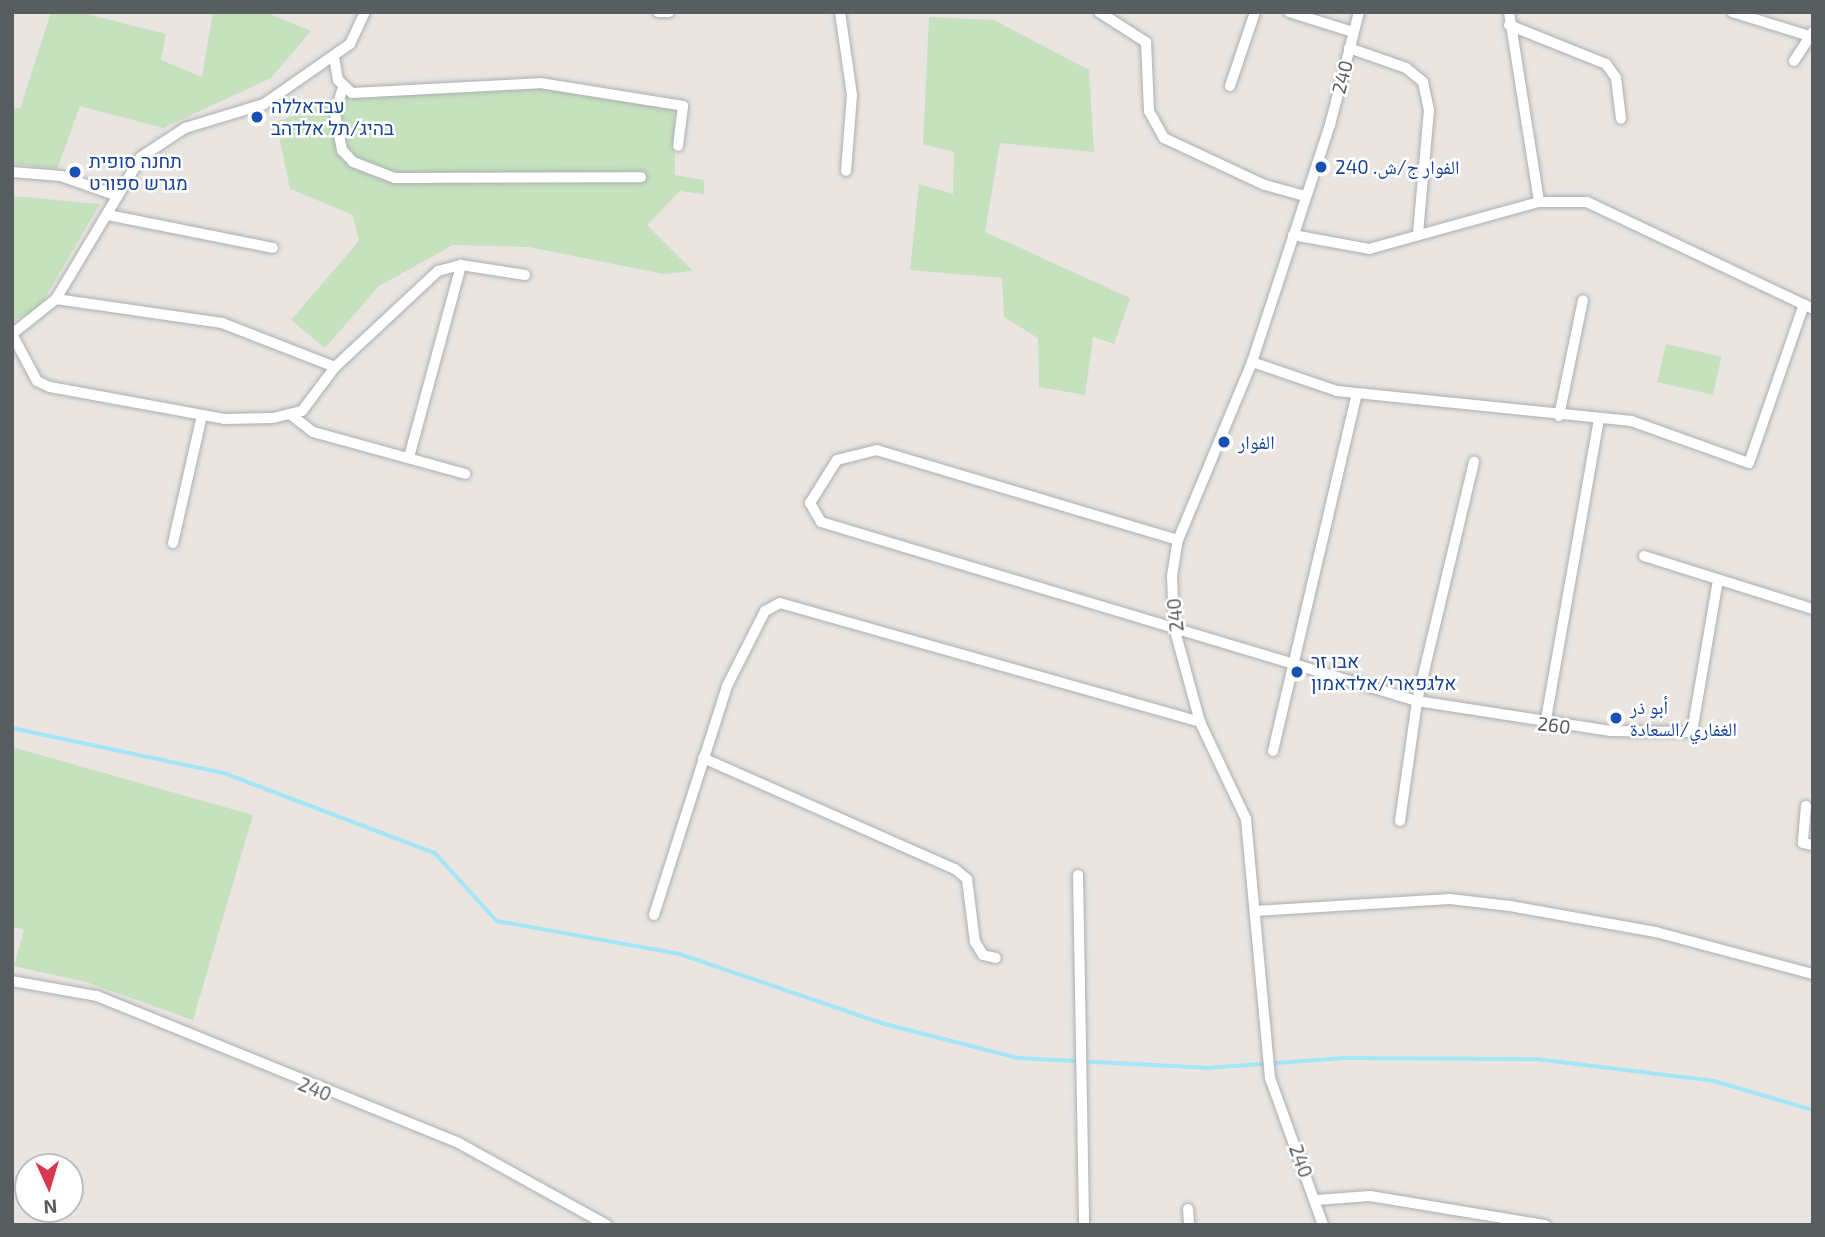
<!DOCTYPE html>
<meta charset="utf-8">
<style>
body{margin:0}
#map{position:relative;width:1825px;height:1237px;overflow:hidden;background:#eae5e0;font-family:"Exo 2","Noto Naskh Arabic",Heebo,sans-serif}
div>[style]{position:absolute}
.green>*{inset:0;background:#c5e1bd;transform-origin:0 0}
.stream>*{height:3.5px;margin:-1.75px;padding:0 1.75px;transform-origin:1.75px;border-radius:1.75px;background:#a2e6f8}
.roads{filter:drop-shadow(0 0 2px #abafb2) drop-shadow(0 0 2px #abafb2)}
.minor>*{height:10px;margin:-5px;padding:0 5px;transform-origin:5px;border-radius:5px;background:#fff}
.dots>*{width:19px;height:19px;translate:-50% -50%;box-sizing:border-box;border:4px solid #fff;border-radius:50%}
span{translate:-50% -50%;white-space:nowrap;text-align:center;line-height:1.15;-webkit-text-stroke:5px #fff;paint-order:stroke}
.street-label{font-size:19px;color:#585d5f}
.transit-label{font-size:19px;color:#164399}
.left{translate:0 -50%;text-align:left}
.frame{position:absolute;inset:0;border:14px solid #585d5f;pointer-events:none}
.north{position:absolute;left:14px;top:1153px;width:70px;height:70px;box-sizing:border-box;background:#fff;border:2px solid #bcbebf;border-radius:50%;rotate:176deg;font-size:19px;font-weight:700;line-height:28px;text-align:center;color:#585d5f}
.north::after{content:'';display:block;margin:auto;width:24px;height:32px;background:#da364f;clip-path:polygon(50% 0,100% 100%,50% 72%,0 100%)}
</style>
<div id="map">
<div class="green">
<div style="clip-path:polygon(51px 12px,79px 12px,166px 34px,161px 60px,202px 77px,213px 12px,265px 12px,311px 31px,271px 78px,163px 128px,80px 106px,57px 169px,12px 164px,12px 107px,20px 109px)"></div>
<div style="clip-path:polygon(929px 17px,994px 20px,1089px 70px,1094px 152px,1000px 143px,985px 232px,1130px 298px,1114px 344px,1093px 337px,1085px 395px,1039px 387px,1038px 338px,1004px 317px,1002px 278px,910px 270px,919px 184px,953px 194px,954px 152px,923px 144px)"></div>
<div style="clip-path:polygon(552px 84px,674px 108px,675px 175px,704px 180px,704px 194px,680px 191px,647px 225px,693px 271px,664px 274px,529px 247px,453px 245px,379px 286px,325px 348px,291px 320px,359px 241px,353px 215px,290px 189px,276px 122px,343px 98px)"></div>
<div style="clip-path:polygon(12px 196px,100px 204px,38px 310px,12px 321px)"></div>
<div style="left:1666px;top:344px;width:57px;height:39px;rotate:13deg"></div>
<div style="clip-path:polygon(12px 747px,253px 815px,193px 1020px,86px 982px,14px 966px,24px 929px,12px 927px)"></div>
</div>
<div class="stream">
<div style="left:12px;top:728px;width:217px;rotate:12deg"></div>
<div style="left:224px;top:773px;width:226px;rotate:20.8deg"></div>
<div style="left:435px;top:853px;width:92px;rotate:47.6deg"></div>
<div style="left:497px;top:921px;width:186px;rotate:10.2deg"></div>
<div style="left:680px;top:954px;width:217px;rotate:18.9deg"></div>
<div style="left:885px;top:1024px;width:137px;rotate:14.3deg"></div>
<div style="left:1018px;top:1058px;width:188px;rotate:3deg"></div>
<div style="left:1206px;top:1068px;width:138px;rotate:-4.1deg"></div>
<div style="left:1344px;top:1058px;width:192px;rotate:0.3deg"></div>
<div style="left:1536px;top:1059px;width:179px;rotate:7deg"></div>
<div style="left:1714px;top:1081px;width:103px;rotate:16.3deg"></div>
</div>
<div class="roads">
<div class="minor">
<div style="left:658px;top:12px;width:11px"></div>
<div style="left:840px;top:12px;width:84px;rotate:81.8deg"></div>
<div style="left:852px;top:95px;width:76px;rotate:94.5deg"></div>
<div style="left:1099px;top:12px;width:56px;rotate:32.6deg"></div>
<div style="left:1146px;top:42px;width:69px;rotate:87.5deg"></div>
<div style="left:1149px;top:111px;width:31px;rotate:61deg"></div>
<div style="left:1164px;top:138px;width:111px;rotate:25deg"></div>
<div style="left:1265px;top:185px;width:41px;rotate:15.4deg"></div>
<div style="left:1289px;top:12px;width:67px;rotate:17.4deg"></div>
<div style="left:1509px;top:12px;width:192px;rotate:81deg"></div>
<div style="left:1732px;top:12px;width:81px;rotate:17.3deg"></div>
<div style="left:1509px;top:25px;width:105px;rotate:21.9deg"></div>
<div style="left:1606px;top:64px;width:17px;rotate:54deg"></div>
<div style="left:1616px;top:78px;width:41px;rotate:83deg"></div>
<div style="left:1349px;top:48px;width:60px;rotate:19.3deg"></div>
<div style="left:1406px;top:68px;width:22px;rotate:39deg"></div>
<div style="left:1423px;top:82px;width:29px;rotate:78deg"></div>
<div style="left:1429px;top:110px;width:123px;rotate:95.1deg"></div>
<div style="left:334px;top:57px;width:23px;rotate:80deg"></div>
<div style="left:338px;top:80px;width:19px;rotate:43deg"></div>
<div style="left:352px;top:93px;width:188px;rotate:-3deg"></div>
<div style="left:540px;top:83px;width:145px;rotate:9.1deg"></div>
<div style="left:683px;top:106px;width:40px;rotate:97.1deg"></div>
<div style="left:1794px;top:61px;width:35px;rotate:-57deg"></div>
<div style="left:1230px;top:86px;width:78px;rotate:-71.3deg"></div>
<div style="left:343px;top:87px;width:28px;rotate:107deg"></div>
<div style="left:335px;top:114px;width:37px;rotate:79deg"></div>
<div style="left:342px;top:150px;width:16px;rotate:47deg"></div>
<div style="left:353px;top:162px;width:45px;rotate:20.9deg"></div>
<div style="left:395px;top:178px;width:246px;rotate:-0.2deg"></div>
<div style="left:12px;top:172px;width:49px;rotate:4.7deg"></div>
<div style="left:61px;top:176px;width:57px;rotate:19.4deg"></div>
<div style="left:108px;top:215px;width:168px;rotate:11.3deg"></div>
<div style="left:1293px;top:235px;width:77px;rotate:10.4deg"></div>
<div style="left:1369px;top:249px;width:176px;rotate:-15.5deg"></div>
<div style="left:1539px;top:202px;width:48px"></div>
<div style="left:1587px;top:202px;width:250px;rotate:25.3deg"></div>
<div style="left:56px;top:299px;width:168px;rotate:8.2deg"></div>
<div style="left:222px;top:323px;width:121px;rotate:21.3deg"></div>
<div style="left:12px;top:334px;width:53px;rotate:62deg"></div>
<div style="left:37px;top:381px;width:14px;rotate:25deg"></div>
<div style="left:50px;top:387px;width:177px;rotate:10.4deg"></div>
<div style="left:224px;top:419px;width:49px;rotate:-1.2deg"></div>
<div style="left:273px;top:418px;width:30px;rotate:-14deg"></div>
<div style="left:302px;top:411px;width:55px;rotate:-53.1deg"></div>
<div style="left:335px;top:367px;width:141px;rotate:-43deg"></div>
<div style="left:438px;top:271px;width:24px;rotate:-15deg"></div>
<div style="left:461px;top:265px;width:65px;rotate:8.9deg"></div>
<div style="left:12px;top:334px;width:56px;rotate:-38.5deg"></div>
<div style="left:56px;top:299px;width:165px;rotate:-59.1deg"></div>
<div style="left:141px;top:157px;width:53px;rotate:-33.4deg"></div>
<div style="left:185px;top:128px;width:83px;rotate:-16.9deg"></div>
<div style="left:264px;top:104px;width:105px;rotate:-34.9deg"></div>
<div style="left:350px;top:44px;width:35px;rotate:-65deg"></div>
<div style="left:1252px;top:362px;width:90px;rotate:18.8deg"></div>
<div style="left:1337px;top:391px;width:296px;rotate:5.8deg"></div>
<div style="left:1631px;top:421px;width:125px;rotate:19.6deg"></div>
<div style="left:1749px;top:463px;width:168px;rotate:-70.9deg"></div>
<div style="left:290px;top:414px;width:29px;rotate:38deg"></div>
<div style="left:313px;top:432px;width:158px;rotate:15.4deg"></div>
<div style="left:1559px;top:416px;width:118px;rotate:-78.3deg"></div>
<div style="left:409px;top:457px;width:199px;rotate:-74.8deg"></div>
<div style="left:1178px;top:540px;width:314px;rotate:-163.4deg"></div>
<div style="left:877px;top:450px;width:41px;rotate:166deg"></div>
<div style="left:837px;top:460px;width:51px;rotate:122.1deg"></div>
<div style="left:810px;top:503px;width:22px;rotate:60deg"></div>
<div style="left:821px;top:522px;width:622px;rotate:16.72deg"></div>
<div style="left:1417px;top:701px;width:196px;rotate:8.8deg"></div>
<div style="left:1611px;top:731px;width:81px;rotate:0.7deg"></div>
<div style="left:1692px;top:732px;width:154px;rotate:-80.3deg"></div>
<div style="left:173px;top:543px;width:131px;rotate:-77.2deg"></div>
<div style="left:1644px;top:556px;width:177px;rotate:17.4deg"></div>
<div style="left:1545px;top:725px;width:310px;rotate:-80deg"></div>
<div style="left:1273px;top:751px;width:367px;rotate:-76.8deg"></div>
<div style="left:703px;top:758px;width:275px;rotate:23.8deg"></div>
<div style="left:955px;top:869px;width:16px;rotate:40deg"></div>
<div style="left:967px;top:879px;width:64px;rotate:82.8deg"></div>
<div style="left:975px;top:942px;width:15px;rotate:58deg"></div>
<div style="left:983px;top:955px;width:13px;rotate:13deg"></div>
<div style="left:1806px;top:806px;width:37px;rotate:95deg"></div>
<div style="left:1803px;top:843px;width:10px;rotate:11deg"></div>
<div style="left:1400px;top:821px;width:121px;rotate:-81.9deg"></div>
<div style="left:1417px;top:701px;width:246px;rotate:-76.6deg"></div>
<div style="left:1078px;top:875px;width:350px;rotate:89deg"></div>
<div style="left:1255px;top:911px;width:195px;rotate:-3.5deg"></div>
<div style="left:1450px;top:899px;width:60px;rotate:6.7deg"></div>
<div style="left:1510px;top:906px;width:148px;rotate:10.1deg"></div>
<div style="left:1656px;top:932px;width:163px;rotate:15deg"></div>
<div style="left:654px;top:915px;width:240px;rotate:-72.3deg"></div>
<div style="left:727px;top:686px;width:84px;rotate:-63.1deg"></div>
<div style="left:765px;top:611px;width:17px;rotate:-28deg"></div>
<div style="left:780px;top:603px;width:437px;rotate:15.8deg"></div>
<div style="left:12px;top:981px;width:86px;rotate:10deg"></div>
<div style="left:97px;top:996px;width:388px;rotate:22.1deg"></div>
<div style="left:457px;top:1142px;width:171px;rotate:29deg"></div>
<div style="left:1316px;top:1200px;width:54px;rotate:-4.2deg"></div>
<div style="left:1370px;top:1196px;width:178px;rotate:9.4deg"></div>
<div style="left:1188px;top:1209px;width:16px;rotate:86deg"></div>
<div style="left:1323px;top:1225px;width:156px;rotate:-109.8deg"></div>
<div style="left:1270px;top:1078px;width:260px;rotate:-95.3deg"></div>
<div style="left:1246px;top:819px;width:107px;rotate:-115.4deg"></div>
<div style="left:1200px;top:722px;width:98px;rotate:-105.3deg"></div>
<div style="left:1174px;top:627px;width:51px;rotate:-92.2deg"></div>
<div style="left:1172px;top:576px;width:36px;rotate:-81deg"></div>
<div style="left:1178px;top:540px;width:193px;rotate:-67.4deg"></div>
<div style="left:1252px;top:362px;width:250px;rotate:-71.8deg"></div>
<div style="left:1330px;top:125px;width:117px;rotate:-75.6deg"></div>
</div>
</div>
<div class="dots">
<div style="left:257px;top:117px;background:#1a4fb4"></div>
<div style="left:1321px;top:167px;background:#1a4fb4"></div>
<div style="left:75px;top:172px;background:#1a4fb4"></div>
<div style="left:1224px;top:442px;background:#1a4fb4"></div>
<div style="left:1297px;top:672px;background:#1a4fb4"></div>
<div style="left:1616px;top:718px;background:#1a4fb4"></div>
</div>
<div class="street-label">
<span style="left:1342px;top:77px;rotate:-76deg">240</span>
<span style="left:1175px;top:615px;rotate:-96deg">240</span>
<span style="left:1554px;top:725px;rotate:7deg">260</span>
<span style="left:315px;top:1089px;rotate:22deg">240</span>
<span style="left:1301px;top:1161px;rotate:70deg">240</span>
</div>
<div class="transit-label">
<span class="left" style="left:271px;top:117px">עבדאללה<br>בהיג/תל אלדהב</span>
<span class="left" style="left:89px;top:172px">תחנה סופית<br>מגרש ספורט</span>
<span class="left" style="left:1335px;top:167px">الفوار ج/ش. 240</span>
<span class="left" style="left:1238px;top:442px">الفوار</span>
<span class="left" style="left:1311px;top:672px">אבו זר<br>אלגפארי/אלדאמון</span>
<span class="left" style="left:1630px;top:718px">أبو ذر<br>الغفاري/السعادة</span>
</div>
<div class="frame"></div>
<div class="north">N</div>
</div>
